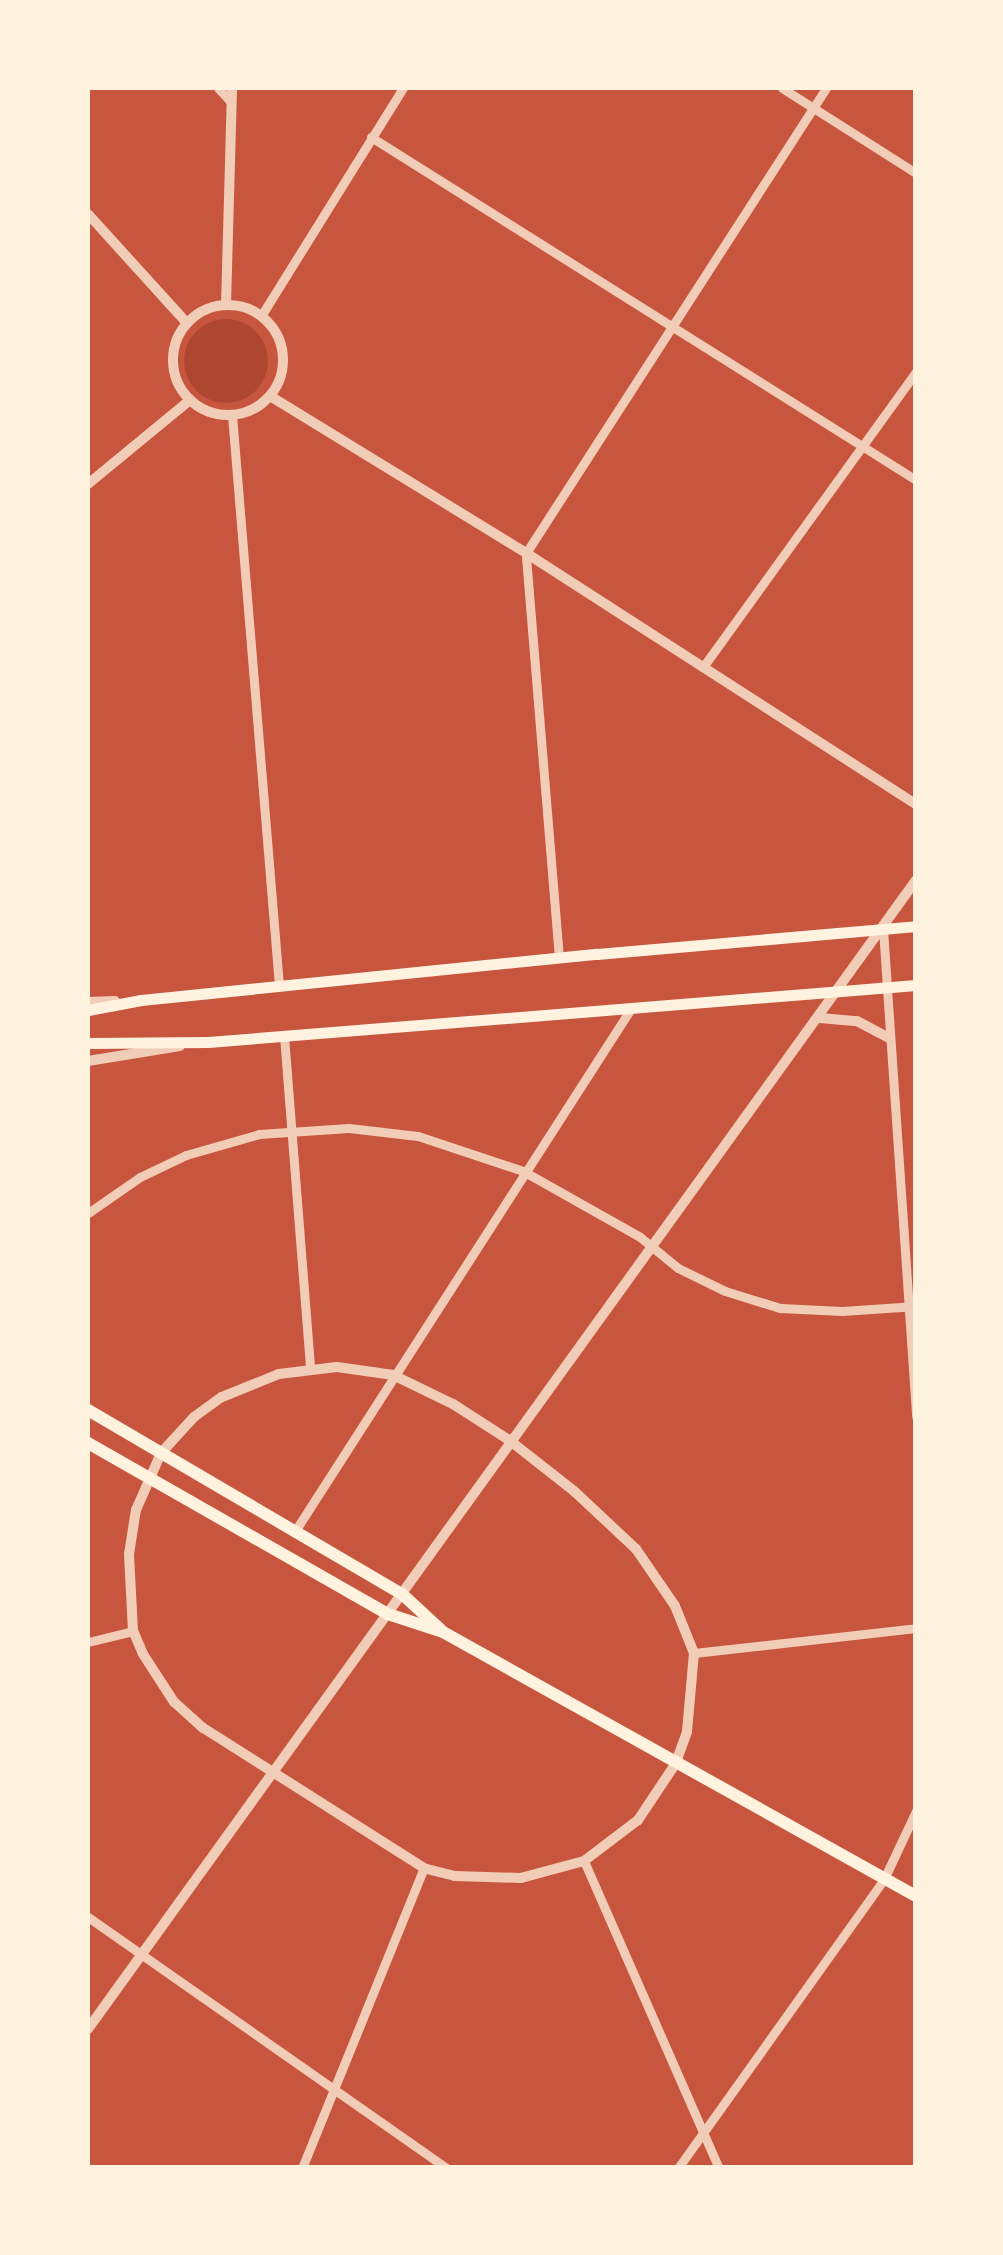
<!DOCTYPE html>
<style>
body{margin:0}
#map{position:relative;width:1003px;height:2255px;overflow:hidden;background:#c8553d;font-family:Raleway,sans-serif}
div>[style]{position:absolute}
.green>*{inset:0;background:#ae4732}
.round{border-radius:50%}
.minor>*{height:9px;margin:-4.5px;padding:0 4.5px;transform-origin:4.5px;border-radius:4.5px;background:#f1ccb7}
.tertiary>*{height:10px;margin:-5px;padding:0 5px;transform-origin:5px;border-radius:5px;background:#f1ccb7}
.tertiary>.ring{margin:-5px;padding:0;box-sizing:content-box;background:none;border:10px solid #f1ccb7;border-radius:50%}
.secondary>*{height:11px;margin:-5.5px;padding:0 5.5px;transform-origin:5.5px;border-radius:5.5px;background:#fff3e0}
.primary>*{height:12px;margin:-6px;padding:0 6px;transform-origin:6px;border-radius:6px;background:#fff3e0}
span{translate:-50% -50%;white-space:nowrap;text-align:center;line-height:1.15;-webkit-text-stroke:10px #fff3e0;paint-order:stroke}
.frame{position:absolute;inset:0;border:90px solid #fff3e0;pointer-events:none}
</style>
<div id="map">
<div class="green">
<div class="round" style="left:184px;top:319px;width:84px;height:84px"></div>
</div>
<div class="minor">
<div style="left:218px;top:88px;width:19px;rotate:47deg"></div>
<div style="left:782px;top:88px;width:159px;rotate:32.4deg"></div>
<div style="left:371px;top:137px;width:644px;rotate:32.18deg"></div>
<div style="left:261px;top:316px;width:269px;rotate:-58.1deg"></div>
<div style="left:232px;top:415px;width:573px;rotate:85.29deg"></div>
<div style="left:703px;top:667px;width:364px;rotate:-54.2deg"></div>
<div style="left:883px;top:929px;width:489px;rotate:86.1deg"></div>
<div style="left:559px;top:958px;width:406px;rotate:-94.7deg"></div>
<div style="left:526px;top:553px;width:553px;rotate:-57.17deg"></div>
<div style="left:284px;top:1036px;width:333px;rotate:85.5deg"></div>
<div style="left:88px;top:1213px;width:63px;rotate:-34.7deg"></div>
<div style="left:140px;top:1177px;width:51px;rotate:-25.6deg"></div>
<div style="left:186px;top:1155px;width:76px;rotate:-16deg"></div>
<div style="left:259px;top:1134px;width:90px;rotate:-3.8deg"></div>
<div style="left:349px;top:1128px;width:69px;rotate:6.6deg"></div>
<div style="left:418px;top:1136px;width:111px;rotate:18.4deg"></div>
<div style="left:523px;top:1171px;width:134px;rotate:29.4deg"></div>
<div style="left:640px;top:1237px;width:49px;rotate:39.2deg"></div>
<div style="left:678px;top:1268px;width:52px;rotate:26.1deg"></div>
<div style="left:725px;top:1291px;width:58px;rotate:17.2deg"></div>
<div style="left:780px;top:1308px;width:62px;rotate:2.8deg"></div>
<div style="left:842px;top:1311px;width:74px;rotate:-3.9deg"></div>
<div style="left:295px;top:1531px;width:619px;rotate:-57.26deg"></div>
<div style="left:88px;top:1642px;width:46px;rotate:-13.7deg"></div>
<div style="left:694px;top:1653px;width:223px;rotate:-6.4deg"></div>
<div style="left:584px;top:1861px;width:335px;rotate:66.3deg"></div>
<div style="left:88px;top:1917px;width:437px;rotate:35deg"></div>
<div style="left:302px;top:2168px;width:324px;rotate:-67.9deg"></div>
<div style="left:678px;top:2168px;width:355px;rotate:-54.5deg"></div>
<div style="left:884px;top:1879px;width:75px;rotate:-64.8deg"></div>
</div>
<div class="tertiary">
<div style="left:88px;top:214px;width:147px;rotate:47.8deg"></div>
<div style="left:226px;top:305px;width:217px;rotate:-88.4deg"></div>
<div class="ring" style="left:173px;top:305px;width:100px;height:100px"></div>
<div style="left:270px;top:396px;width:300px;rotate:31.5deg"></div>
<div style="left:526px;top:553px;width:464px;rotate:32.8deg"></div>
<div style="left:88px;top:484px;width:132px;rotate:-39.5deg"></div>
<div style="left:88px;top:1002px;width:27px;rotate:-2deg"></div>
<div style="left:820px;top:1018px;width:37px;rotate:5deg"></div>
<div style="left:857px;top:1021px;width:36px;rotate:28deg"></div>
<div style="left:88px;top:1061px;width:93px;rotate:-9.3deg"></div>
<div style="left:337px;top:1367px;width:57px;rotate:8.1deg"></div>
<div style="left:393px;top:1375px;width:67px;rotate:25.8deg"></div>
<div style="left:453px;top:1404px;width:67px;rotate:32.7deg"></div>
<div style="left:509px;top:1440px;width:83px;rotate:38.1deg"></div>
<div style="left:574px;top:1491px;width:85px;rotate:43.1deg"></div>
<div style="left:636px;top:1549px;width:69px;rotate:55.6deg"></div>
<div style="left:675px;top:1606px;width:51px;rotate:68deg"></div>
<div style="left:694px;top:1653px;width:79px;rotate:95.1deg"></div>
<div style="left:687px;top:1732px;width:33px;rotate:110deg"></div>
<div style="left:676px;top:1763px;width:69px;rotate:123.7deg"></div>
<div style="left:638px;top:1820px;width:68px;rotate:142.8deg"></div>
<div style="left:584px;top:1861px;width:65px;rotate:164.9deg"></div>
<div style="left:521px;top:1878px;width:66px;rotate:-178.3deg"></div>
<div style="left:455px;top:1876px;width:32px;rotate:-166deg"></div>
<div style="left:424px;top:1868px;width:262px;rotate:-147.6deg"></div>
<div style="left:203px;top:1728px;width:39px;rotate:-138deg"></div>
<div style="left:174px;top:1702px;width:57px;rotate:-122.9deg"></div>
<div style="left:143px;top:1654px;width:25px;rotate:-113deg"></div>
<div style="left:133px;top:1631px;width:77px;rotate:-93deg"></div>
<div style="left:129px;top:1554px;width:45px;rotate:-81deg"></div>
<div style="left:136px;top:1510px;width:62px;rotate:-66.3deg"></div>
<div style="left:161px;top:1453px;width:49px;rotate:-47.5deg"></div>
<div style="left:194px;top:1417px;width:34px;rotate:-36deg"></div>
<div style="left:222px;top:1397px;width:61px;rotate:-22deg"></div>
<div style="left:279px;top:1374px;width:58px;rotate:-6.9deg"></div>
<div style="left:88px;top:2029px;width:1416px;rotate:-54.22deg"></div>
</div>
<div class="secondary">
<div style="left:88px;top:1010px;width:54px;rotate:-10.7deg"></div>
<div style="left:141px;top:1000px;width:458px;rotate:-5.8deg"></div>
<div style="left:597px;top:954px;width:320px;rotate:-5deg"></div>
<div style="left:88px;top:1043px;width:120px;rotate:-0.5deg"></div>
<div style="left:208px;top:1042px;width:710px;rotate:-4.6deg"></div>
</div>
<div class="primary">
<div style="left:88px;top:1410px;width:364px;rotate:30.4deg"></div>
<div style="left:402px;top:1594px;width:53px;rotate:42.7deg"></div>
<div style="left:88px;top:1443px;width:345px;rotate:29.7deg"></div>
<div style="left:388px;top:1614px;width:58px;rotate:18.1deg"></div>
<div style="left:443px;top:1632px;width:542px;rotate:29.17deg"></div>
</div>
<div class="frame"></div>
</div>
